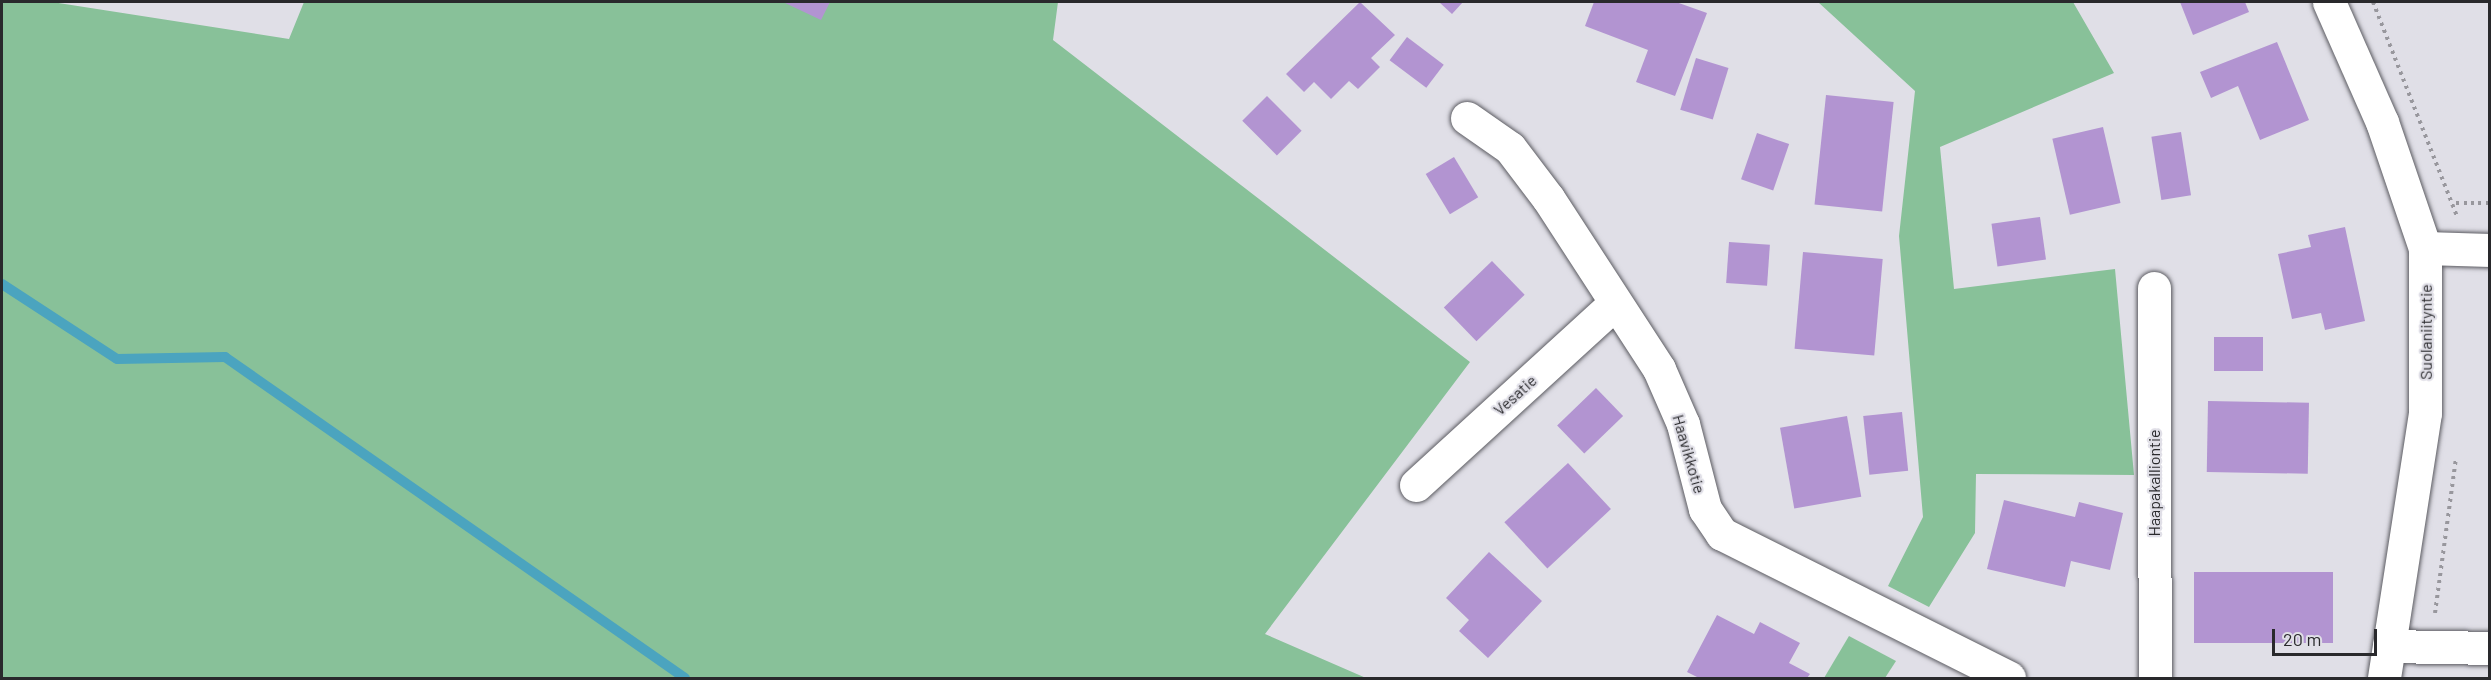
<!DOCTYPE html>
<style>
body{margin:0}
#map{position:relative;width:2491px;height:680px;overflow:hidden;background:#e0dfe7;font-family:Barlow,sans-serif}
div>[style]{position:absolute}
.green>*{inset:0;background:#88c199}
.stream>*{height:10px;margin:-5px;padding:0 5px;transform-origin:5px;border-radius:5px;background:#4ba4bf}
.building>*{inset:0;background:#b294d1;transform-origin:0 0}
.path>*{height:4px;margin-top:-2px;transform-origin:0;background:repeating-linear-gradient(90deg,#98979d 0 3px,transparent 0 7.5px)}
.roads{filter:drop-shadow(0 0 2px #5c5c62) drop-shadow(0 0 2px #5c5c62)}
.minor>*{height:33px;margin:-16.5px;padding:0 16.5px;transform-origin:16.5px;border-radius:16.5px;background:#fff}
span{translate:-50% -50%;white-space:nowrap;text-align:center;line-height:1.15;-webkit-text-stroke:4.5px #e0dfe7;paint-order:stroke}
.street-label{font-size:16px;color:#29292c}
.frame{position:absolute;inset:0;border:3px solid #29292c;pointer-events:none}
.scale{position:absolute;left:2272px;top:629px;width:105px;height:27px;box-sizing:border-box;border:3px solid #29292c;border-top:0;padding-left:8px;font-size:18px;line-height:21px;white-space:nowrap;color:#29292c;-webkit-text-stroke:4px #e0dfe7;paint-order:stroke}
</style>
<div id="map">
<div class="green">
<div style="clip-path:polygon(2px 2px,52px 2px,289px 39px,304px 2px,1058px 2px,1053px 40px,1470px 362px,1265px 634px,1366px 678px,2px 678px)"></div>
<div style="clip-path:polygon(1818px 2px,2073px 2px,2114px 73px,1940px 147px,1954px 289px,2115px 269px,2134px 475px,1976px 474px,1975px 533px,1929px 607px,1888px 586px,1923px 517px,1899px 236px,1915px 91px)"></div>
<div style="clip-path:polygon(1849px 636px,1896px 661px,1885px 678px,1824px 678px)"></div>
</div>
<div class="stream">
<div style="left:2px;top:284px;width:137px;rotate:33.1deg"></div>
<div style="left:117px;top:359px;width:108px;rotate:-1.1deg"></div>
<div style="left:225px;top:357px;width:561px;rotate:34.91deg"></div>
</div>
<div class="building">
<div style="clip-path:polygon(783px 2px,830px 2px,821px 20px)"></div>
<div style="clip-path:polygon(1360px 2px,1395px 35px,1371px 58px,1380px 67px,1358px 89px,1349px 81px,1331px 99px,1314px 82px,1304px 92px,1286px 74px)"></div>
<div style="clip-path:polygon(1439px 2px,1463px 2px,1452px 14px)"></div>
<div style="clip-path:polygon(1594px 2px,1676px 2px,1707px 13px,1675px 96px,1636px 82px,1648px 50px,1585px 26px)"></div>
<div style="clip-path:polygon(2180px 2px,2245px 2px,2249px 12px,2193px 35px)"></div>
<div style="left:1407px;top:37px;width:46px;height:29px;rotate:37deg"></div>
<div style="clip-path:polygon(2277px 42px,2309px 120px,2260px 140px,2238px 86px,2211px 98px,2200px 72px)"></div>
<div style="left:1696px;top:58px;width:34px;height:54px;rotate:17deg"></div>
<div style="left:1826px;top:95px;width:68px;height:110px;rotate:6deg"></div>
<div style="left:1267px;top:96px;width:49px;height:35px;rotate:45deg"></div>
<div style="left:2103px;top:127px;width:78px;height:52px;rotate:77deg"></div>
<div style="left:2181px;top:132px;width:64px;height:30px;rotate:81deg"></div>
<div style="left:1757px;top:133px;width:34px;height:49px;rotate:19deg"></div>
<div style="left:1454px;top:157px;width:47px;height:33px;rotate:59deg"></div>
<div style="left:2040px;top:217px;width:43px;height:49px;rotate:82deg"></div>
<div style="clip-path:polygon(2345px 227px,2365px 321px,2325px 330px,2321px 313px,2292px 319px,2278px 254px,2311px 247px,2308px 235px)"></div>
<div style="left:1729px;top:242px;width:41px;height:41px;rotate:4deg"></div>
<div style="left:1803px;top:252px;width:80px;height:97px;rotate:5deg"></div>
<div style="left:1492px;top:261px;width:47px;height:67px;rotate:46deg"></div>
<div style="left:2214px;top:337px;width:49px;height:34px"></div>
<div style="left:1596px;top:388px;width:39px;height:54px;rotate:46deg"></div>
<div style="left:2208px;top:401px;width:101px;height:71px;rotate:1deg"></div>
<div style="left:1902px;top:412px;width:59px;height:39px;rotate:84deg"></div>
<div style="left:1847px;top:416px;width:82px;height:68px;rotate:80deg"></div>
<div style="left:1568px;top:463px;width:63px;height:87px;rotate:47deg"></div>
<div style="clip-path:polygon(2004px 500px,2075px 517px,2079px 502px,2123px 513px,2110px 570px,2071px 561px,2065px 587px,1987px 569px)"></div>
<div style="clip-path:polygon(1489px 552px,1542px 601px,1488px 658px,1459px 631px,1469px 620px,1446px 598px)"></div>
<div style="left:2194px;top:572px;width:139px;height:71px"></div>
<div style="clip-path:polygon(1717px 615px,1754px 634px,1760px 622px,1800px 643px,1789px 663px,1810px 674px,1807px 678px,1699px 678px,1687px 672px)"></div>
</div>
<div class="path">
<div style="left:2373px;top:2px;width:230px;rotate:68.6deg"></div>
<div style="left:2456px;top:203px;width:34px"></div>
<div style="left:2435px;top:613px;width:157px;rotate:-82.3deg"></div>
</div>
<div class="roads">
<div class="minor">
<div style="left:2329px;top:2px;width:131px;rotate:66.2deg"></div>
<div style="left:2382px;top:122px;width:133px;rotate:71.2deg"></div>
<div style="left:2425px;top:248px;width:165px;rotate:90deg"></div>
<div style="left:2425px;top:413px;width:268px;rotate:98.8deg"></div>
<div style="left:1467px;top:118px;width:52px;rotate:34.9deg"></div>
<div style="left:1510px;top:148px;width:63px;rotate:52.8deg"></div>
<div style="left:1548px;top:198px;width:204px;rotate:57deg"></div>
<div style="left:1659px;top:369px;width:60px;rotate:66.4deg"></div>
<div style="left:1683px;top:424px;width:88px;rotate:75.5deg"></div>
<div style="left:1705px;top:509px;width:30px;rotate:56deg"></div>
<div style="left:1722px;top:534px;width:321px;rotate:26.6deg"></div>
<div style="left:2425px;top:248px;width:65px;rotate:1.8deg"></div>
<div style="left:2154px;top:288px;width:390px;rotate:89.9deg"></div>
<div style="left:1416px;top:485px;width:268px;rotate:-42.4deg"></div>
<div style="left:2389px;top:646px;width:101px;rotate:1.1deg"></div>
</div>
</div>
<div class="street-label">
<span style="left:2426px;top:332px;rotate:-90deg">Suolaniityntie</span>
<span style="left:1515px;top:395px;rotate:-42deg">Vesatie</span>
<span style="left:1689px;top:454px;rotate:74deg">Haavikkotie</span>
<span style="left:2154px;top:483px;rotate:-90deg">Haapakalliontie</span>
</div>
<div class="frame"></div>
<div class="scale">20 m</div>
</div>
